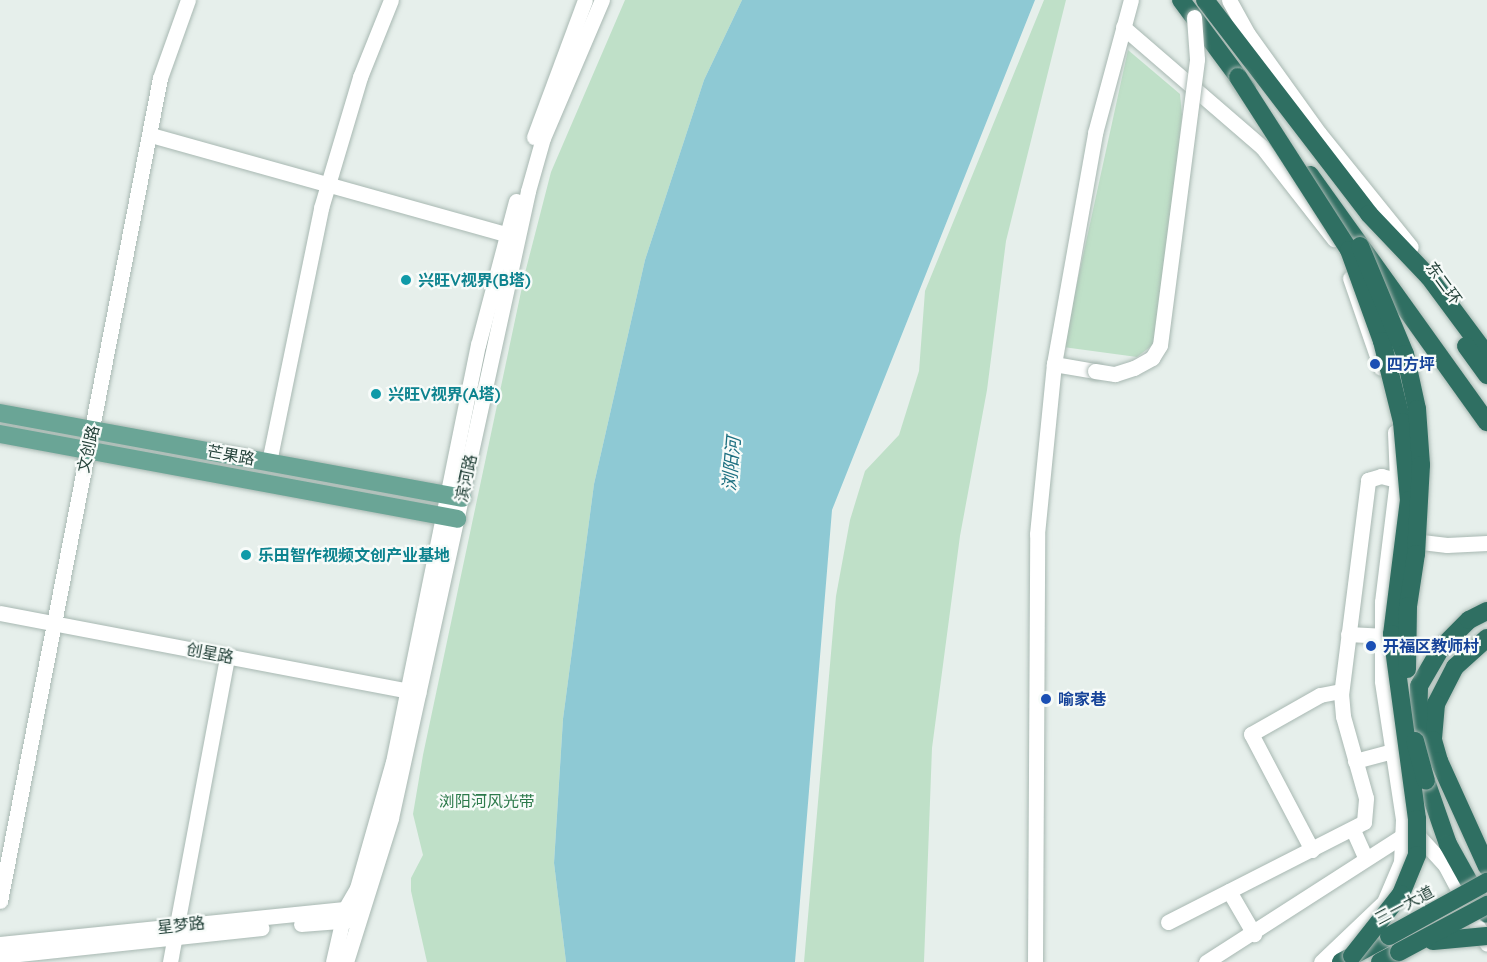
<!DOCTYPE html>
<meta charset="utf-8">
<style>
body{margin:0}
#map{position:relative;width:1487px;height:962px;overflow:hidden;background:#e6efeb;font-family:Quicksand,"Noto Sans SC",sans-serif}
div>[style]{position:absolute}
.green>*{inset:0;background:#bfe0c8}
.water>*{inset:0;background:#8ec9d4}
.roads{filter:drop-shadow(0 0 2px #a8b8b2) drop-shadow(0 0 2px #a8b8b2)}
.minor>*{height:15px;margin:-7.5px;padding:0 7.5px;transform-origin:7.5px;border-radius:7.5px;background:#fff}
.major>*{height:18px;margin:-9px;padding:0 9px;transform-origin:9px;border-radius:9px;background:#6aa596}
.highway>*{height:18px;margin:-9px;padding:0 9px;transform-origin:9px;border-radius:9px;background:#2f6f62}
.bridges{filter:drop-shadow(0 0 2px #a8b8b2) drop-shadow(0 0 2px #a8b8b2)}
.minor-bridge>*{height:15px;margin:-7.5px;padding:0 7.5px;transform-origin:7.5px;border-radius:7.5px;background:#fff}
.highway-bridge>*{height:18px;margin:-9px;padding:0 9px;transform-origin:9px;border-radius:9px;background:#2f6f62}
.dots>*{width:16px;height:16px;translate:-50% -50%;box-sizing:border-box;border:3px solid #f7fbf9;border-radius:50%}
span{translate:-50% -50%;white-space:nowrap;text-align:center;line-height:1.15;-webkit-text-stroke:4.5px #f7fbf9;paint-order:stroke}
.culture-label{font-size:16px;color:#0d838f;font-weight:700}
.left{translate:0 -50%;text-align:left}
.street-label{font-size:16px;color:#24423a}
.transit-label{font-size:16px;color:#164399;font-weight:700}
.park-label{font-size:16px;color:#2d7a4b}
.water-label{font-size:18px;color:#1c6f80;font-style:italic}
</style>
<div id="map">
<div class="green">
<div style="clip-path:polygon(625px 0,742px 0,704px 80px,645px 260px,594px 484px,563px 719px,554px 863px,566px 962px,427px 962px,411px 891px,411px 878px,423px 855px,413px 814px,423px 755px,525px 273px,551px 172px)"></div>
<div style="clip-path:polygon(1044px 0,1066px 0,1006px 241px,987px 390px,960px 536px,932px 748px,924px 962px,804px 962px,836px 596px,850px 520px,865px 471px,899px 435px,919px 371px,925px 291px)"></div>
<div style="clip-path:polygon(1128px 50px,1180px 94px,1182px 115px,1159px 340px,1137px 357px,1063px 347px)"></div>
</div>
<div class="water">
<div style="clip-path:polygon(742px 0,1035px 0,832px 510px,795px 962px,566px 962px,554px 863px,563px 719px,594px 484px,645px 260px,704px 80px)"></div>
</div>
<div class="roads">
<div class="minor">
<div style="left:1229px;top:0;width:39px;rotate:61deg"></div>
<div style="left:1248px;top:34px;width:122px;rotate:54.4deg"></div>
<div style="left:1319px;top:133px;width:146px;rotate:51.1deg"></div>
<div style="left:1123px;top:27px;width:184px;rotate:40.8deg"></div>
<div style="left:1262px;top:147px;width:117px;rotate:52deg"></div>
<div style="left:151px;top:135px;width:379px;rotate:15.6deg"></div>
<div style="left:534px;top:137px;width:146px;rotate:-69.6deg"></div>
<div style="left:1350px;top:278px;width:95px;rotate:71deg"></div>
<div style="left:1054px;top:364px;width:42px;rotate:9.7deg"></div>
<div style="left:269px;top:462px;width:259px;rotate:-78.4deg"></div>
<div style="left:321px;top:208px;width:137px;rotate:-73.4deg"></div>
<div style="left:360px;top:77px;width:83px;rotate:-68.1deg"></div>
<div style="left:1405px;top:540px;width:42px;rotate:6.8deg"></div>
<div style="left:1447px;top:545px;width:40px;rotate:-2.9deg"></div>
<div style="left:0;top:613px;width:426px;rotate:10.8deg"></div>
<div style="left:1348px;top:634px;width:33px;rotate:3deg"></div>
<div style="left:1355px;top:761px;width:38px;rotate:-15deg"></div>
<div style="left:1353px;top:830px;width:30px;rotate:66deg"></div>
<div style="left:1413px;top:830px;width:47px;rotate:47.6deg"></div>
<div style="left:1445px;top:865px;width:89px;rotate:62deg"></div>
<div style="left:1312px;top:850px;width:131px;rotate:-117.7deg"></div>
<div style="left:1251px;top:734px;width:79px;rotate:-29.5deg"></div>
<div style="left:1320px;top:695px;width:21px;rotate:-11deg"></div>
<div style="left:1229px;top:891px;width:50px;rotate:59.8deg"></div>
<div style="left:0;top:901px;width:838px;rotate:-79deg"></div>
<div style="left:160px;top:78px;width:83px;rotate:-70.3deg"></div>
<div style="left:1168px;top:922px;width:220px;rotate:-27deg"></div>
<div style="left:1364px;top:822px;width:24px;rotate:-85deg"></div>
<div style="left:1366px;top:798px;width:85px;rotate:-105.7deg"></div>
<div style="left:1343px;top:716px;width:21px;rotate:-95deg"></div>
<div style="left:1341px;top:695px;width:217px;rotate:-82.8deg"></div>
<div style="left:1368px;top:480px;width:14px;rotate:-17deg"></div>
<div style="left:1381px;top:476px;width:16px;rotate:14deg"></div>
<div style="left:301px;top:924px;width:51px;rotate:-4.5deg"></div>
<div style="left:0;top:944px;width:356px;rotate:-5.8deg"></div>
<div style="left:0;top:956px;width:263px;rotate:-6.1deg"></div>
<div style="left:170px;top:962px;width:311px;rotate:-79.4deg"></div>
<div style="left:333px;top:962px;width:54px;rotate:-77.2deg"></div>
<div style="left:345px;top:909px;width:24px;rotate:-60deg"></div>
<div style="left:357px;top:888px;width:131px;rotate:-74.1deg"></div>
<div style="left:393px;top:762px;width:426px;rotate:-78.5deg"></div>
<div style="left:478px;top:345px;width:149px;rotate:-75.2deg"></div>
<div style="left:346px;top:962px;width:151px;rotate:-72.6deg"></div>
<div style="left:391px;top:818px;width:642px;rotate:-77.67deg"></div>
<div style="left:528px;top:191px;width:55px;rotate:-74.2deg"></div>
<div style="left:543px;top:138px;width:150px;rotate:-66.9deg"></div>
<div style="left:1035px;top:962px;width:428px;rotate:-89.7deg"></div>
<div style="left:1037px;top:534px;width:171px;rotate:-84.3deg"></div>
<div style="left:1054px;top:364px;width:235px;rotate:-79.9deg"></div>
<div style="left:1095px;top:133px;width:138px;rotate:-74.9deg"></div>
<div style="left:1206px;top:962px;width:235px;rotate:-32.7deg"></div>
<div style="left:1321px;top:962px;width:87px;rotate:-43.6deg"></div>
<div style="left:1384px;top:902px;width:43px;rotate:-67deg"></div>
<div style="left:1401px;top:862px;width:43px;rotate:-87.3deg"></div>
<div style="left:1403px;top:819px;width:140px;rotate:-98.7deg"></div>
<div style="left:1382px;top:681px;width:79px;rotate:-90deg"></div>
<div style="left:1382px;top:602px;width:123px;rotate:-83deg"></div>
<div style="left:1397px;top:480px;width:48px;rotate:-92.4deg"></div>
</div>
<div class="major">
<div style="left:0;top:413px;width:470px;rotate:10.4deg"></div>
<div style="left:0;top:434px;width:465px;rotate:10.5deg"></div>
</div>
<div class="highway">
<div style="left:1181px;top:0;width:111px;rotate:53.4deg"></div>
<div style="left:1205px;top:0;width:270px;rotate:52.5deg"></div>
<div style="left:1369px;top:214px;width:87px;rotate:46.4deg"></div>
<div style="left:1429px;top:277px;width:97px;rotate:53.4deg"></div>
<div style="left:1310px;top:175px;width:304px;rotate:54.4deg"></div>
<div style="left:1466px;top:346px;width:36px;rotate:54deg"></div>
<div style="left:1487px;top:638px;width:43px;rotate:137.8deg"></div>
<div style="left:1455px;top:667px;width:42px;rotate:117.2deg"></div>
<div style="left:1436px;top:704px;width:36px;rotate:95deg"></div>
<div style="left:1433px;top:740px;width:22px;rotate:74deg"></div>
<div style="left:1439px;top:761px;width:116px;rotate:65.6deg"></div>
<div style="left:1417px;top:755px;width:69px;rotate:-88.3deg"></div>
<div style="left:1419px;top:686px;width:44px;rotate:-59.9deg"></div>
<div style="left:1441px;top:648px;width:40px;rotate:-45deg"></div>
<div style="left:1469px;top:620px;width:20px;rotate:-27deg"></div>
<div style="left:1426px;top:781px;width:67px;rotate:70.8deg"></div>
<div style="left:1448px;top:844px;width:80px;rotate:60.9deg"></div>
<div style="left:1341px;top:962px;width:55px;rotate:-28.4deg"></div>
<div style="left:1380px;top:962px;width:21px;rotate:-28deg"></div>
</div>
</div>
<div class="bridges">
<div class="minor-bridge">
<div style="left:1095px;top:371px;width:20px;rotate:9deg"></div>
<div style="left:1115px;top:374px;width:20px;rotate:-18deg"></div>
<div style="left:1134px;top:368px;width:21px;rotate:-29deg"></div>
<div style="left:1152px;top:358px;width:15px;rotate:-58deg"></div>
<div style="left:1160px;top:345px;width:288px;rotate:-82.6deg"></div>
<div style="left:1197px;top:59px;width:42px;rotate:-94.1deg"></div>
</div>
<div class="highway-bridge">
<div style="left:1238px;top:77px;width:206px;rotate:57.3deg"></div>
<div style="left:1349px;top:250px;width:97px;rotate:70.1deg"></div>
<div style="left:1382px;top:341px;width:83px;rotate:76.1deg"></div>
<div style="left:1402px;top:422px;width:78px;rotate:84.9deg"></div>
<div style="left:1409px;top:500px;width:135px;rotate:97.2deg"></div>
<div style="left:1392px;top:634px;width:187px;rotate:82.3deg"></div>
<div style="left:1417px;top:819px;width:36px;rotate:90deg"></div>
<div style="left:1417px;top:855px;width:42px;rotate:112.3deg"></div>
<div style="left:1401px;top:894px;width:79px;rotate:128.3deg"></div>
<div style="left:1360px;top:246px;width:117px;rotate:67.4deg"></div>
<div style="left:1405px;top:354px;width:56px;rotate:77.7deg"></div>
<div style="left:1417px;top:409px;width:56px;rotate:85.9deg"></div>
<div style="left:1421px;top:465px;width:89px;rotate:93.2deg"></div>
<div style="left:1416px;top:554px;width:53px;rotate:98.7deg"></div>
<div style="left:1408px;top:606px;width:63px;rotate:90.9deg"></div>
<div style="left:1415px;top:741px;width:41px;rotate:74.6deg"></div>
<div style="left:1389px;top:936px;width:112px;rotate:-28.9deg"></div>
<div style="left:1433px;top:941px;width:54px;rotate:-5.3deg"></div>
<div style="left:1399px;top:952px;width:100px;rotate:-28.1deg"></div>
</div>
</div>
<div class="dots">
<div style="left:406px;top:280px;background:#0f9aa8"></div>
<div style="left:1375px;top:364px;background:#1a4fb4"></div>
<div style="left:376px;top:394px;background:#0f9aa8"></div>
<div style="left:246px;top:555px;background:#0f9aa8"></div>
<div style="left:1371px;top:646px;background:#1a4fb4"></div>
<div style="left:1046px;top:699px;background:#1a4fb4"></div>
</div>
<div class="culture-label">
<span class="left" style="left:418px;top:280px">兴旺V视界(B塔)</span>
<span class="left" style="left:388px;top:394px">兴旺V视界(A塔)</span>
<span class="left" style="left:258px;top:555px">乐田智作视频文创产业基地</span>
</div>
<div class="street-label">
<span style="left:1444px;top:283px;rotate:54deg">东二环</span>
<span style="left:88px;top:449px;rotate:-77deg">文创路</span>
<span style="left:231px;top:455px;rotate:10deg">芒果路</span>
<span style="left:466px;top:478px;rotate:-78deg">滨河路</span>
<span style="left:210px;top:653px;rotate:11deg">创星路</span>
<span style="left:1404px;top:905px;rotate:-28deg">三一大道</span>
<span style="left:181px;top:925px;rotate:-6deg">星梦路</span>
</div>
<div class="transit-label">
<span class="left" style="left:1387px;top:364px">四方坪</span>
<span class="left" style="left:1383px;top:646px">开福区教师村</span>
<span class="left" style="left:1058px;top:699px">喻家巷</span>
</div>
<div class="park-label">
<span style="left:487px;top:801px">浏阳河风光带</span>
</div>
<div class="water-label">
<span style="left:732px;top:464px;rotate:-85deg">浏阳河</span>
</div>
</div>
